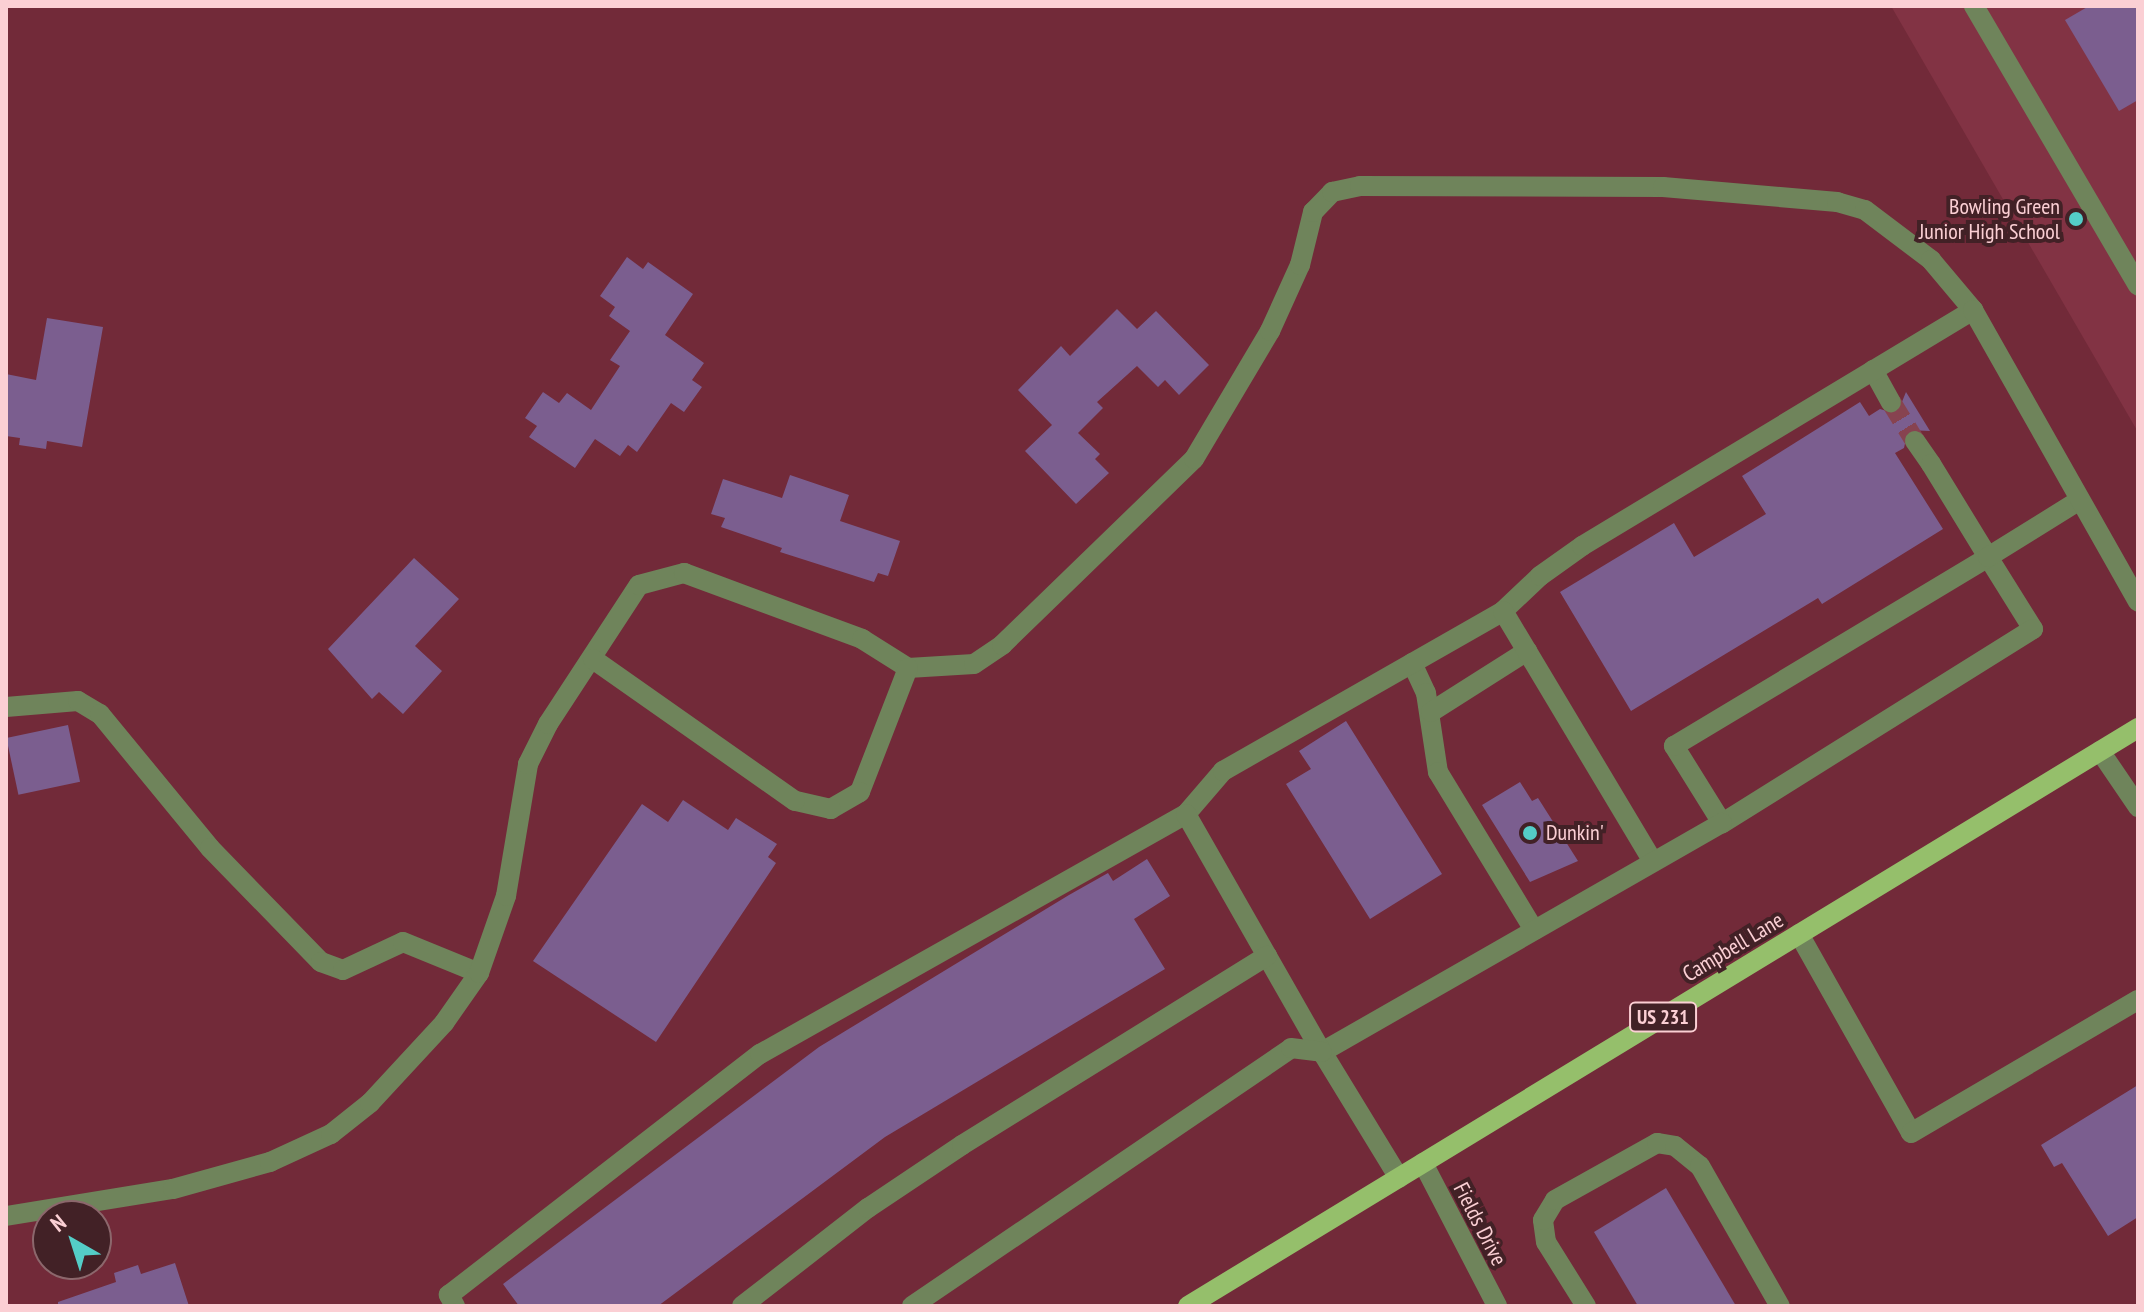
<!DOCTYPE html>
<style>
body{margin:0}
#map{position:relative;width:2144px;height:1312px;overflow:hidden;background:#722a39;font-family:"PT Sans Narrow",sans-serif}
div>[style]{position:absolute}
.built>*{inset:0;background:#823344}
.building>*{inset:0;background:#7b5e8f;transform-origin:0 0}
.minor-tunnel>*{height:20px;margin-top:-10px;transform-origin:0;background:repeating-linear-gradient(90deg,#874350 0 20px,transparent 0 30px)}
.minor>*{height:20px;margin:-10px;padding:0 10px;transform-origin:10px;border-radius:10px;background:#6f845b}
.major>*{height:20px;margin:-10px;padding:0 10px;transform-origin:10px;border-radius:10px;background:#95bf6b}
.dots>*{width:22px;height:22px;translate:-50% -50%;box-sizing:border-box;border:4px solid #422126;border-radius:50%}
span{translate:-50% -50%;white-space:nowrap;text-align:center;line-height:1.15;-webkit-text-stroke:8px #422126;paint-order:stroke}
.shield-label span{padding:2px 6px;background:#422126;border:2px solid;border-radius:6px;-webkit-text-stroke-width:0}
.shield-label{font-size:20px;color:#fbcfd4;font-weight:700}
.poi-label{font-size:22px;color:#fbcfd4}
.right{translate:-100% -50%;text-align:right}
.left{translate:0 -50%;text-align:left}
.street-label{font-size:22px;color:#fbcfd4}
.frame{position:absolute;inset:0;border:8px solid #fbcfd4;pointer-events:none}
.north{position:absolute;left:32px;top:1200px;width:80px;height:80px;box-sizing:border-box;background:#422126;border:2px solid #8c676c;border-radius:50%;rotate:321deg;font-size:22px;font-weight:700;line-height:32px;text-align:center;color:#fbcfd4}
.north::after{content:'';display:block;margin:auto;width:28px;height:36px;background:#54cdc7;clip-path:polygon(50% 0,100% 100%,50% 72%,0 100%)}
</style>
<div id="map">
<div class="built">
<div style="clip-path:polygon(1891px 6px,2138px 6px,2138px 432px)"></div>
</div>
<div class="building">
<div style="clip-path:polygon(2089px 6px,2138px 6px,2138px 100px,2119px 111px,2065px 20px)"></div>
<div style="clip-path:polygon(627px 257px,643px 269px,648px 262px,693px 294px,665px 335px,704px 363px,692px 380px,702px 387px,684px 412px,671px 403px,637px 452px,628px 445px,620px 456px,595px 439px,575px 468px,529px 437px,537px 426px,525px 418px,543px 392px,559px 403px,567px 393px,591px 410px,620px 366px,610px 360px,630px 331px,609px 316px,615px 307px,600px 296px)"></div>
<div style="clip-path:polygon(1117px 309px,1137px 329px,1156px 311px,1209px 365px,1179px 395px,1165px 380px,1158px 387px,1137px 366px,1097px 402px,1103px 408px,1078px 433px,1100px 454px,1095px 459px,1109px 473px,1076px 504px,1025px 451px,1052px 425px,1018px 390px,1061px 346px,1070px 356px)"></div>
<div style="clip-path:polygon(47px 318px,103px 327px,82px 447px,47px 441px,46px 449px,19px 445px,20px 438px,6px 436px,6px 374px,36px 380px)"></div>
<div style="clip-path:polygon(1906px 392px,1930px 431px,1908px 430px,1904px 448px,1895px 453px,1943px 529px,1822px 604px,1818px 598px,1631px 711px,1560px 592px,1674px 523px,1694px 557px,1766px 514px,1742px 476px,1860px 402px,1869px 416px,1880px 409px,1897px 414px)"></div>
<div style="clip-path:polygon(790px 475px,849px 495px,840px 521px,900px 541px,888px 576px,878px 573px,874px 582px,780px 552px,782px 548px,721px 527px,725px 518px,711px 514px,723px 479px,782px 498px)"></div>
<div style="clip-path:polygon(414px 558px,459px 599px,415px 646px,442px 671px,403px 714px,379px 692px,372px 699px,328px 649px)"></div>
<div style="clip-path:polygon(1346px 721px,1442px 874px,1370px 919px,1286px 784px,1311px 769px,1299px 751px)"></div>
<div style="left:68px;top:725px;width:58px;height:63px;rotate:78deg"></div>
<div style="clip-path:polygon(1520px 782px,1532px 801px,1538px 798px,1578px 861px,1530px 882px,1482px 805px)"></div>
<div style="clip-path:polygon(683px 800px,728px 830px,736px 818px,777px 844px,768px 857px,776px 863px,656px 1042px,533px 961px,642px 804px,668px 822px)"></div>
<div style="clip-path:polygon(1147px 859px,1170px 896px,1134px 919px,1165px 969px,885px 1137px,658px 1306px,519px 1306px,503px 1284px,819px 1047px,1069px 895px,1108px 873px,1113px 881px)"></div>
<div style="clip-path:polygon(2138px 1085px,2138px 1217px,2108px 1236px,2062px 1163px,2054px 1167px,2041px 1145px)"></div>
<div style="clip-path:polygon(1666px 1188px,1736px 1306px,1638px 1306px,1594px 1232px)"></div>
<div style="clip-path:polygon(175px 1263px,189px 1306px,58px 1306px,58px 1302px,116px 1282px,114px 1273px,138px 1265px,141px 1274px)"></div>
</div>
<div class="minor-tunnel">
<div style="left:1891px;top:402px;width:46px;rotate:58.4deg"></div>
</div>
<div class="minor">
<div style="left:1974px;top:6px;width:324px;rotate:59.6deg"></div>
<div style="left:1873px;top:370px;width:37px;rotate:61deg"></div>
<div style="left:1915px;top:441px;width:28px;rotate:55deg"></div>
<div style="left:1931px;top:464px;width:109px;rotate:58.5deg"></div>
<div style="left:1988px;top:557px;width:85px;rotate:58deg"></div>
<div style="left:2033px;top:629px;width:367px;rotate:148deg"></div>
<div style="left:1722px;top:823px;width:91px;rotate:-121.9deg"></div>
<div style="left:1674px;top:746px;width:366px;rotate:-31deg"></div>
<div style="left:1988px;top:557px;width:108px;rotate:-31.8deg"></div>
<div style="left:1503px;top:611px;width:51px;rotate:-43.4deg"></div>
<div style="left:1540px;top:576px;width:52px;rotate:-35.5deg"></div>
<div style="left:1582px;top:546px;width:457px;rotate:-31.1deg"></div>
<div style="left:1412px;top:663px;width:33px;rotate:65deg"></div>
<div style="left:1426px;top:693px;width:80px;rotate:81.4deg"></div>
<div style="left:1438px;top:772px;width:185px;rotate:58.7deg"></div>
<div style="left:908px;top:668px;width:66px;rotate:-3.5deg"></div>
<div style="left:974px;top:664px;width:34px;rotate:-34deg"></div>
<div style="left:1002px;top:645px;width:267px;rotate:-44.1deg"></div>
<div style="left:1194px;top:459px;width:149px;rotate:-59.3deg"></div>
<div style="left:1270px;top:331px;width:72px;rotate:-65.6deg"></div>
<div style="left:1300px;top:265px;width:55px;rotate:-76.2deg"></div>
<div style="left:1313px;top:212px;width:28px;rotate:-46deg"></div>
<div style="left:1332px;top:192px;width:29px;rotate:-12deg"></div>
<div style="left:1360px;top:186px;width:303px;rotate:0.2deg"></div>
<div style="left:1663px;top:187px;width:175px;rotate:4.9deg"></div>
<div style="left:1837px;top:202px;width:29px;rotate:16deg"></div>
<div style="left:1865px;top:210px;width:83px;rotate:37.1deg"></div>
<div style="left:1931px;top:260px;width:65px;rotate:50deg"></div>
<div style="left:1973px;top:310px;width:335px;rotate:60.5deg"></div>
<div style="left:6px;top:707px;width:72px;rotate:-4.8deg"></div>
<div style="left:78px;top:701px;width:26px;rotate:31deg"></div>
<div style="left:100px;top:714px;width:173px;rotate:50.6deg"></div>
<div style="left:210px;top:848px;width:159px;rotate:45.8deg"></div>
<div style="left:321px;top:962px;width:23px;rotate:20deg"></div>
<div style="left:343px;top:970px;width:66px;rotate:-25deg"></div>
<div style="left:403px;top:942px;width:82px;rotate:22.2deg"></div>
<div style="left:1431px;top:712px;width:114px;rotate:-32.4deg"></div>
<div style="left:2100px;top:751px;width:68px;rotate:55.8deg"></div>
<div style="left:1186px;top:814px;width:57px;rotate:-49.3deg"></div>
<div style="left:1223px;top:771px;width:322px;rotate:-29.7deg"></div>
<div style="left:1503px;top:611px;width:292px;rotate:59.1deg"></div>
<div style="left:1799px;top:934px;width:228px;rotate:60.6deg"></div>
<div style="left:1911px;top:1133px;width:263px;rotate:-30.4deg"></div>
<div style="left:1423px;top:1163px;width:161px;rotate:62.6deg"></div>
<div style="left:1399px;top:1178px;width:148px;rotate:-121.4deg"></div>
<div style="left:1322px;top:1052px;width:461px;rotate:-29.8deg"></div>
<div style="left:6px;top:1216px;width:169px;rotate:-9.2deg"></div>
<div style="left:173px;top:1189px;width:101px;rotate:-15.6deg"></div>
<div style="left:270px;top:1162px;width:67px;rotate:-24.7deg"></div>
<div style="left:331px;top:1134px;width:50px;rotate:-38.5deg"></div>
<div style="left:370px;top:1103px;width:109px;rotate:-47.2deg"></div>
<div style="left:444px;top:1023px;width:61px;rotate:-55deg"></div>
<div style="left:479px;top:973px;width:82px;rotate:-70.7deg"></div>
<div style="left:506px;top:896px;width:134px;rotate:-80.5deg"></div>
<div style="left:528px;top:764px;width:45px;rotate:-63.4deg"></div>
<div style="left:548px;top:724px;width:166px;rotate:-56.8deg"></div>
<div style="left:639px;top:585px;width:47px;rotate:-14.9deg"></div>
<div style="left:684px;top:573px;width:190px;rotate:20.3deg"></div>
<div style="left:862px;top:639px;width:54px;rotate:32.2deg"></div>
<div style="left:908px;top:668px;width:133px;rotate:111.2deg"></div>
<div style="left:860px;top:792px;width:34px;rotate:150deg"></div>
<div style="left:831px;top:809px;width:37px;rotate:-167deg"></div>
<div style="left:795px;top:801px;width:247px;rotate:-144.9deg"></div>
<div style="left:455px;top:1306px;width:13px;rotate:-119deg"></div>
<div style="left:449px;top:1295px;width:393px;rotate:-37.8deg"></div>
<div style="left:760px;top:1054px;width:489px;rotate:-29.4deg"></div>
<div style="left:1186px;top:814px;width:274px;rotate:60.3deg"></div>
<div style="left:742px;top:1306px;width:160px;rotate:-37.9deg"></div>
<div style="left:868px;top:1208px;width:113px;rotate:-33.8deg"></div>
<div style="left:962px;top:1145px;width:359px;rotate:-31.8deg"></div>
<div style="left:912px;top:1306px;width:458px;rotate:-34.2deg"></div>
<div style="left:1291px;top:1048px;width:31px;rotate:7deg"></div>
<div style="left:1586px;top:1306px;width:75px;rotate:-122deg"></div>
<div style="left:1546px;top:1242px;width:22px;rotate:-98deg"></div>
<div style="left:1543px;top:1220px;width:23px;rotate:-59deg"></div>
<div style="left:1555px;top:1200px;width:117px;rotate:-29.2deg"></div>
<div style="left:1657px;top:1143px;width:18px;rotate:9deg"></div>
<div style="left:1675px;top:1146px;width:32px;rotate:39deg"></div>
<div style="left:1700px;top:1166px;width:161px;rotate:60.3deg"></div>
</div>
<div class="major">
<div style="left:1188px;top:1306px;width:1112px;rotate:-31.32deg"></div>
</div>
<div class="dots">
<div style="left:2076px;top:219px;background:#54cdc7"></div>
<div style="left:1530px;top:833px;background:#54cdc7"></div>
</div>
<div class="shield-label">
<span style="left:1663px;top:1017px">US 231</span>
</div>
<div class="poi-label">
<span class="right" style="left:2060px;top:219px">Bowling Green<br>Junior High School</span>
<span class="left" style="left:1546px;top:833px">Dunkin'</span>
</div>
<div class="street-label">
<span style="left:1733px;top:947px;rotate:-31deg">Campbell Lane</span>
<span style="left:1480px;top:1224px;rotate:63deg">Fields Drive</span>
</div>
<div class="frame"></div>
<div class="north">N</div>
</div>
